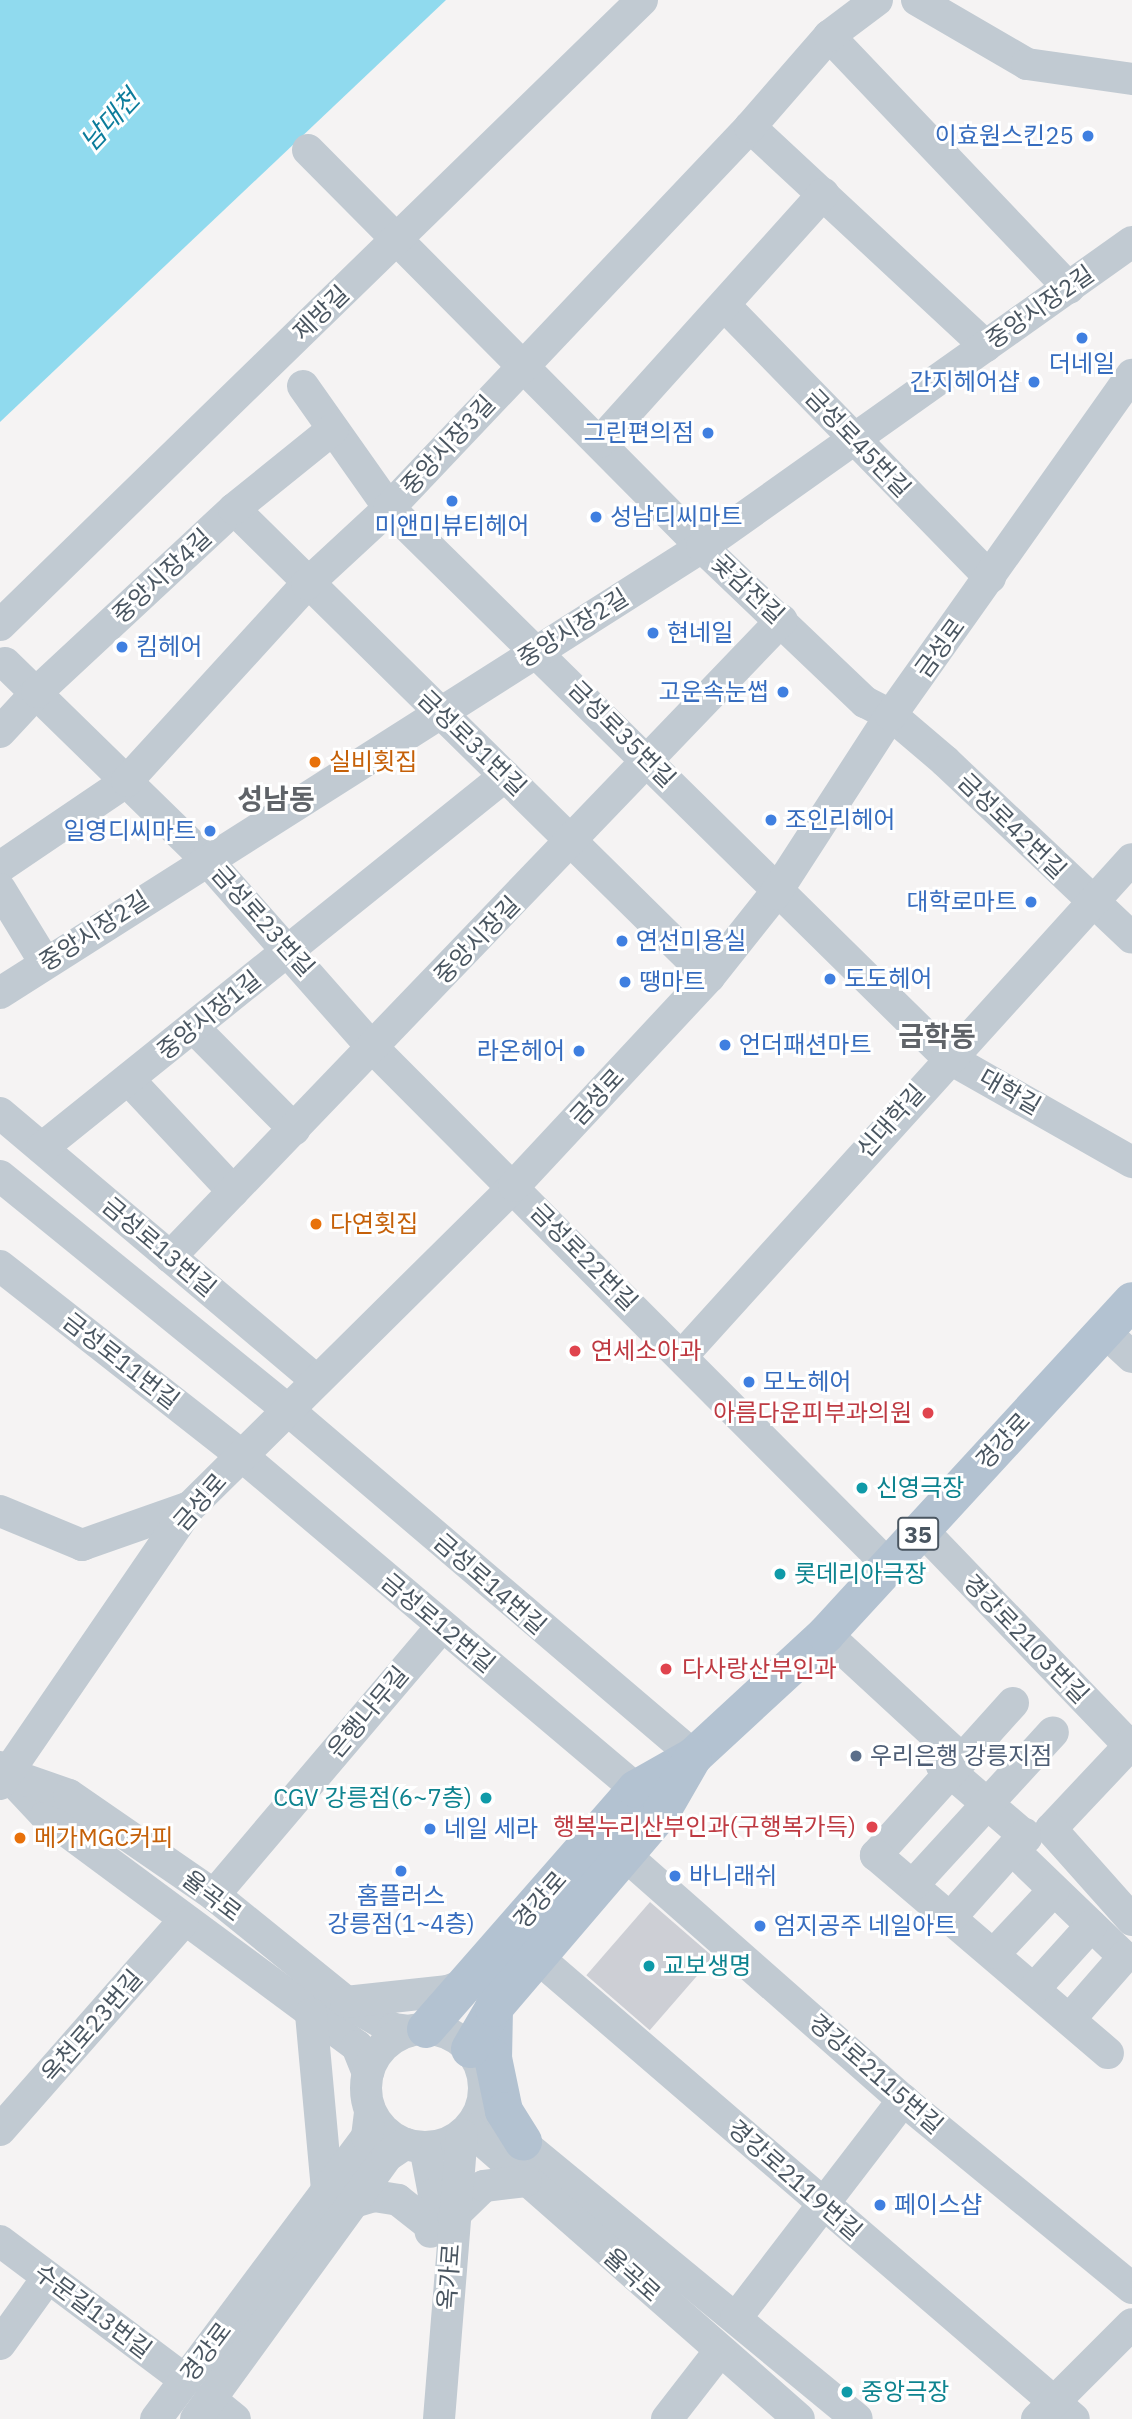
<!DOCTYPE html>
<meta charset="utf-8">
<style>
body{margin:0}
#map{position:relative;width:1132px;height:2419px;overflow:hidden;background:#f5f3f3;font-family:"IBM Plex Sans","Noto Sans KR",sans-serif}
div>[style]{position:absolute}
.water>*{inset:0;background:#90daee}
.building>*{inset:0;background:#cdcfd5;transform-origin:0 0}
.minor>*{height:32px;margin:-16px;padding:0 16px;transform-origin:16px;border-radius:16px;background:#c1cad2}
.minor>.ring{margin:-16px;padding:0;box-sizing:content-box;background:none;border:32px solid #c1cad2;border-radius:50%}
.major>*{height:38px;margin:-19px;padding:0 19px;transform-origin:19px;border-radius:19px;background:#b3c2d1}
.dots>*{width:19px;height:19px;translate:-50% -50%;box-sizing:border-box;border:4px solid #fff;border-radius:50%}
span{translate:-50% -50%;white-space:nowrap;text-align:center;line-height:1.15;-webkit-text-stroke:6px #fff;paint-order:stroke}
.shield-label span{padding:2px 5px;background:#fff;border:2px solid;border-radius:5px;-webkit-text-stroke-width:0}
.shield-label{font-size:23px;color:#4a5661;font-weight:700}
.shop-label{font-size:24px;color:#366cbe}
.right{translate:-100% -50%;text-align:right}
.left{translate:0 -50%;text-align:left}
.street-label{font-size:24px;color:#4a5661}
.food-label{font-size:24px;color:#c56008}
.health-label{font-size:24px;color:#be3a42}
.culture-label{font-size:24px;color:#0d838f}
.service-label{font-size:24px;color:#4e5e75}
.water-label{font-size:26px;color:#0c7c9b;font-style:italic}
.quarter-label{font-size:28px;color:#5f6368;font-weight:700}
</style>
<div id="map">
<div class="water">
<div style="clip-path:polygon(0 0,446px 0,0 422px)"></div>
</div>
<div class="building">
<div style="left:650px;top:1902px;width:84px;height:97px;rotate:41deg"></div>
</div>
<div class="minor">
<div style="left:917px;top:0;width:127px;rotate:30.2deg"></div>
<div style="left:1027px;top:64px;width:106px;rotate:8.1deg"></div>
<div style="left:829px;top:36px;width:348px;rotate:46.4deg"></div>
<div style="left:750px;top:127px;width:322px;rotate:42.9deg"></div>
<div style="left:308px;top:150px;width:559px;rotate:45.22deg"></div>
<div style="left:702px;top:547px;width:225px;rotate:43.6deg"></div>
<div style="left:865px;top:702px;width:29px;rotate:27deg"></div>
<div style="left:891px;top:715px;width:71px;rotate:40.4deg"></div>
<div style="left:945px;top:761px;width:257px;rotate:43.4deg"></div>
<div style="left:726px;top:307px;width:378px;rotate:45.7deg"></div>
<div style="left:303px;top:386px;width:149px;rotate:54.8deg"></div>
<div style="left:389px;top:508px;width:783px;rotate:44.53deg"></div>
<div style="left:947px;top:1057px;width:213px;rotate:29.6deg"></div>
<div style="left:600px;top:442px;width:334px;rotate:-48deg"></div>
<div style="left:234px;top:509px;width:667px;rotate:44.57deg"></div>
<div style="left:0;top:625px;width:896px;rotate:-44.23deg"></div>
<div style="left:5px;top:663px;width:281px;rotate:44.3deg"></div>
<div style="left:206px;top:859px;width:251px;rotate:48.6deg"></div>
<div style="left:372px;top:1047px;width:734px;rotate:45.11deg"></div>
<div style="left:0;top:732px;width:54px;rotate:-47.2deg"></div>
<div style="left:37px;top:692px;width:269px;rotate:-42.9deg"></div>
<div style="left:234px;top:509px;width:127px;rotate:-38.9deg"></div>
<div style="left:0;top:867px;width:153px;rotate:-34.1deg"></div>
<div style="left:127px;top:781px;width:267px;rotate:-47.6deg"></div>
<div style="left:307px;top:584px;width:112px;rotate:-42.8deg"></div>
<div style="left:389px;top:508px;width:525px;rotate:-46.54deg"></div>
<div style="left:750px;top:127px;width:121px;rotate:-49deg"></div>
<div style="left:829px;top:36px;width:60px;rotate:-36.9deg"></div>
<div style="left:0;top:889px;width:84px;rotate:58.6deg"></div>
<div style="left:0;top:993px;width:832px;rotate:-32.43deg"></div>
<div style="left:702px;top:547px;width:527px;rotate:-35.35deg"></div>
<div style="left:193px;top:1027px;width:144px;rotate:45.3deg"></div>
<div style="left:130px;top:1081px;width:151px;rotate:46.9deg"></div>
<div style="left:0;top:1113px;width:415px;rotate:40.2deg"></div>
<div style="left:42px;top:1148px;width:594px;rotate:-38.78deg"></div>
<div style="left:0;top:1176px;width:371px;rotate:39.1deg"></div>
<div style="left:288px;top:1410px;width:533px;rotate:40.44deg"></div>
<div style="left:170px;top:1257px;width:883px;rotate:-46.15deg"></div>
<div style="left:0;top:1266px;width:308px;rotate:38.1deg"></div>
<div style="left:242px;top:1456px;width:516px;rotate:40.2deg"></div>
<div style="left:1104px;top:1331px;width:38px;rotate:43deg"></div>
<div style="left:682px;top:1356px;width:670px;rotate:-47.84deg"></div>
<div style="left:0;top:1511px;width:89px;rotate:22.5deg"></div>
<div style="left:82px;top:1545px;width:114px;rotate:-19.4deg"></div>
<div style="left:922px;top:1530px;width:303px;rotate:46.1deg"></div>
<div style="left:826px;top:1634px;width:174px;rotate:42.7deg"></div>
<div style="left:954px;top:1752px;width:18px;rotate:133deg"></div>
<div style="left:942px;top:1765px;width:111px;rotate:40.6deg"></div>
<div style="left:1026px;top:1837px;width:18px;rotate:131deg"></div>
<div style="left:1014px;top:1851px;width:153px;rotate:43.9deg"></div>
<div style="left:1124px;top:1957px;width:82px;rotate:131.1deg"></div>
<div style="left:1013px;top:1703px;width:205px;rotate:132deg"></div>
<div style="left:876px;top:1855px;width:305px;rotate:40.5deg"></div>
<div style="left:1132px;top:1743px;width:118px;rotate:133.3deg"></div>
<div style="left:1051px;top:1829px;width:122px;rotate:48.3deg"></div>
<div style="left:0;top:1767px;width:67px;rotate:46.8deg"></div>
<div style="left:46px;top:1816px;width:387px;rotate:36.5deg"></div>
<div style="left:357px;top:2046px;width:29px;rotate:68deg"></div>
<div style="left:12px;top:1775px;width:60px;rotate:19.3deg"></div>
<div style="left:69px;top:1795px;width:176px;rotate:34.6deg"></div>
<div style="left:214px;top:1895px;width:170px;rotate:39deg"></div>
<div style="left:346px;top:2002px;width:54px;rotate:29.9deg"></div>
<div style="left:393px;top:2029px;width:16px;rotate:7deg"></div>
<div style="left:0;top:1784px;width:336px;rotate:-55.6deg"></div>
<div style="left:190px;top:1507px;width:456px;rotate:-44.7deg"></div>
<div style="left:514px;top:1186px;width:286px;rotate:-47deg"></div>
<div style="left:709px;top:977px;width:106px;rotate:-51.5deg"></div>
<div style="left:775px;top:894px;width:213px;rotate:-57.1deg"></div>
<div style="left:891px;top:715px;width:417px;rotate:-54.7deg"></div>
<div style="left:625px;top:1855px;width:371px;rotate:41.4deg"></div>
<div style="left:903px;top:2100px;width:296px;rotate:39.4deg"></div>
<div style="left:913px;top:1885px;width:207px;rotate:-47.5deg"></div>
<div style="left:214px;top:1895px;width:353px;rotate:-49.7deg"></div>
<div style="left:951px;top:1917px;width:111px;rotate:-48.3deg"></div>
<div style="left:995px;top:1953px;width:86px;rotate:-46.9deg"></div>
<div style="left:537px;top:1957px;width:708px;rotate:40.71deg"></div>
<div style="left:1035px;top:1988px;width:84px;rotate:-47.9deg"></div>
<div style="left:346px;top:2002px;width:103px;rotate:-6.2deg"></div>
<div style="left:448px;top:1991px;width:22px;rotate:-21deg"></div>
<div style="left:311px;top:2014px;width:176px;rotate:84.8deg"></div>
<div class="ring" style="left:366px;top:2029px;width:86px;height:86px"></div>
<div style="left:504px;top:2128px;width:457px;rotate:39.5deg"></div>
<div style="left:469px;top:2129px;width:439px;rotate:41.3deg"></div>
<div style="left:0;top:2130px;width:277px;rotate:-48.7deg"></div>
<div style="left:425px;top:2147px;width:48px;rotate:79.2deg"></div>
<div style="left:434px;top:2194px;width:38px;rotate:95deg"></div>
<div style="left:354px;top:2202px;width:21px;rotate:-17deg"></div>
<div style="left:374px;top:2196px;width:24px;rotate:9deg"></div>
<div style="left:398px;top:2200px;width:42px;rotate:38.2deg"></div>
<div style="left:453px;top:2216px;width:43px;rotate:-44.1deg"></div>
<div style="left:484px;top:2186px;width:42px;rotate:-6.8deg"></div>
<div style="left:0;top:2241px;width:231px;rotate:36.9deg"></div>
<div style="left:736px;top:2318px;width:275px;rotate:-52.5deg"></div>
<div style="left:0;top:2344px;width:82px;rotate:-54.4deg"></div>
<div style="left:210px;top:2399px;width:32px;rotate:39deg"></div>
<div style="left:156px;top:2419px;width:352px;rotate:-53.2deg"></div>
<div style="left:367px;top:2137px;width:26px;rotate:-83deg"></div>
<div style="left:196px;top:2419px;width:325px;rotate:-54deg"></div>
<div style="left:387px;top:2156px;width:22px;rotate:-34deg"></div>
<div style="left:439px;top:2419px;width:285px;rotate:-85.4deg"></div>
<div style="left:667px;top:2419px;width:85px;rotate:-52.2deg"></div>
<div style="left:1037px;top:2419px;width:134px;rotate:-45deg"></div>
</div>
<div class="major">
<div style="left:494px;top:2008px;width:50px;rotate:91.1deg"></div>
<div style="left:493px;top:2058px;width:54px;rotate:78.3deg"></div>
<div style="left:504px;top:2111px;width:36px;rotate:58deg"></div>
<div style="left:426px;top:2029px;width:319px;rotate:-48.8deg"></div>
<div style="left:636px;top:1789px;width:67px;rotate:-29.6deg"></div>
<div style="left:694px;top:1756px;width:180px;rotate:-42.7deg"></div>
<div style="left:826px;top:1634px;width:452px;rotate:-47.4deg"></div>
<div style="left:470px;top:2049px;width:48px;rotate:-59.7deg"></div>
<div style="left:494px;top:2008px;width:259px;rotate:-49.5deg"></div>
<div style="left:662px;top:1811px;width:62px;rotate:-60.1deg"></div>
</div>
<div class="dots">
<div style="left:1088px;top:136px;background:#3f7fe0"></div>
<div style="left:1082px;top:338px;background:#3f7fe0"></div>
<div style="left:1034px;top:382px;background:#3f7fe0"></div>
<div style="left:708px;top:433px;background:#3f7fe0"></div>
<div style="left:452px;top:501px;background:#3f7fe0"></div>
<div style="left:596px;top:517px;background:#3f7fe0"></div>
<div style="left:653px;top:633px;background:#3f7fe0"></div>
<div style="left:122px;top:647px;background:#3f7fe0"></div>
<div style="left:783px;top:692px;background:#3f7fe0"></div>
<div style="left:315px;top:762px;background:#e8710a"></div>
<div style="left:771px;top:820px;background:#3f7fe0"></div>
<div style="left:210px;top:831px;background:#3f7fe0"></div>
<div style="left:1031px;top:902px;background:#3f7fe0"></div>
<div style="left:622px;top:941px;background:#3f7fe0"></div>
<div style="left:830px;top:979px;background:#3f7fe0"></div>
<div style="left:625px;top:982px;background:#3f7fe0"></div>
<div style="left:725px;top:1045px;background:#3f7fe0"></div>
<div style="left:579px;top:1051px;background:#3f7fe0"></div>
<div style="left:316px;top:1224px;background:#e8710a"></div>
<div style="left:575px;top:1351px;background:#e0444e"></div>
<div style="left:749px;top:1382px;background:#3f7fe0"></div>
<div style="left:928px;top:1413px;background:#e0444e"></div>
<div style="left:862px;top:1488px;background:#0f9aa8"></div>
<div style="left:780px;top:1574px;background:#0f9aa8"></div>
<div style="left:666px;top:1669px;background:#e0444e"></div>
<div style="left:856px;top:1756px;background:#5c6f8a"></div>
<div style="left:486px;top:1798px;background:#0f9aa8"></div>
<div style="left:872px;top:1827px;background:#e0444e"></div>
<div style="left:430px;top:1829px;background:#3f7fe0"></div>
<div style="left:20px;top:1838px;background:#e8710a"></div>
<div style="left:401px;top:1871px;background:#3f7fe0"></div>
<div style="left:675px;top:1876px;background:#3f7fe0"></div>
<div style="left:760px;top:1926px;background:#3f7fe0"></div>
<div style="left:649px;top:1966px;background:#0f9aa8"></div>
<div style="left:880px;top:2205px;background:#3f7fe0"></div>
<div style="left:847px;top:2392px;background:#0f9aa8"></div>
</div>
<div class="shield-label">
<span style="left:918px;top:1534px">35</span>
</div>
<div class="shop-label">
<span class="right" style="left:1074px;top:136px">이효원스킨25</span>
<span style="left:1082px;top:364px">더네일</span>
<span class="right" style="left:1020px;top:382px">간지헤어샵</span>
<span class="right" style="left:694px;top:433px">그린편의점</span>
<span class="left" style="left:610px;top:517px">성남디씨마트</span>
<span style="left:452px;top:526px">미앤미뷰티헤어</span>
<span class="left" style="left:667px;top:633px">현네일</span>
<span class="left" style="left:136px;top:647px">킴헤어</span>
<span class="right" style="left:769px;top:692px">고운속눈썹</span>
<span class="left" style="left:785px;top:820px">조인리헤어</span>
<span class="right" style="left:196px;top:831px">일영디씨마트</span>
<span class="right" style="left:1017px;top:902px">대학로마트</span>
<span class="left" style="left:636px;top:941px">연선미용실</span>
<span class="left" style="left:844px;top:979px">도도헤어</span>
<span class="left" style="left:639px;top:982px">땡마트</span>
<span class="left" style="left:739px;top:1045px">언더패션마트</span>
<span class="right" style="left:565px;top:1051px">라온헤어</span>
<span class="left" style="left:763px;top:1382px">모노헤어</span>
<span class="left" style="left:444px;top:1829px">네일 세라</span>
<span class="left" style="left:689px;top:1876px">바니래쉬</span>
<span style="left:401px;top:1910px">홈플러스<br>강릉점(1~4층)</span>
<span class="left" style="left:774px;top:1926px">엄지공주 네일아트</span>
<span class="left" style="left:894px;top:2205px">페이스샵</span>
</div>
<div class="street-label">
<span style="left:1040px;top:307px;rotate:-35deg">중앙시장2길</span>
<span style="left:321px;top:313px;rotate:-44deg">제방길</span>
<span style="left:858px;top:443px;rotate:46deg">금성로45번길</span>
<span style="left:448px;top:445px;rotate:-47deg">중앙시장3길</span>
<span style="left:162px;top:576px;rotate:-43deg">중앙시장4길</span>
<span style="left:748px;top:589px;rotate:43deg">곶감전길</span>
<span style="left:573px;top:628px;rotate:-32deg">중앙시장2길</span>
<span style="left:940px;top:648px;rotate:-54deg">금성로</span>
<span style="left:622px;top:734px;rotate:45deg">금성로35번길</span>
<span style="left:472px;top:743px;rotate:44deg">금성로31번길</span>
<span style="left:1012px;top:826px;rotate:44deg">금성로42번길</span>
<span style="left:263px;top:921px;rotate:48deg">금성로23번길</span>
<span style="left:94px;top:931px;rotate:-33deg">중앙시장2길</span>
<span style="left:477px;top:940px;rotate:-46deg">중앙시장길</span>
<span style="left:209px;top:1015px;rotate:-39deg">중앙시장1길</span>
<span style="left:1010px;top:1092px;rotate:30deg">대학길</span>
<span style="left:597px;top:1097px;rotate:-47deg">금성로</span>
<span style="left:891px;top:1121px;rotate:-48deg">신대학길</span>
<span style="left:159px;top:1247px;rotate:40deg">금성로13번길</span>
<span style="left:584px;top:1257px;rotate:45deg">금성로22번길</span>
<span style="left:121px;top:1361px;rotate:38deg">금성로11번길</span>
<span style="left:1003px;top:1441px;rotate:-47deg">경강로</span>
<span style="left:200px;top:1502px;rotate:-49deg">금성로</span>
<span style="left:490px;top:1584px;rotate:41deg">금성로14번길</span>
<span style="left:438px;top:1623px;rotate:40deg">금성로12번길</span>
<span style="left:1026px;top:1639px;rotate:46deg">경강로2103번길</span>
<span style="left:368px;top:1712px;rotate:-50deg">은행나무길</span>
<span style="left:212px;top:1896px;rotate:37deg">율곡로</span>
<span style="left:540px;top:1900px;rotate:-49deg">경강로</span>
<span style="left:92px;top:2026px;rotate:-49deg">옥천로23번길</span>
<span style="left:876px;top:2074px;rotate:41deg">경강로2115번길</span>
<span style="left:795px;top:2180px;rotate:41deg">경강로2119번길</span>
<span style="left:632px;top:2275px;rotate:42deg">율곡로</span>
<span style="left:449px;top:2277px;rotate:-86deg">옥가로</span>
<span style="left:93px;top:2311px;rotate:37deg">수문길13번길</span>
<span style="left:206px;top:2352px;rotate:-53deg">경강로</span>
</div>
<div class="food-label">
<span class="left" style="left:329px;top:762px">실비횟집</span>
<span class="left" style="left:330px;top:1224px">다연횟집</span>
<span class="left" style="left:34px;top:1838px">메가MGC커피</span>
</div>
<div class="health-label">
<span class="left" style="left:591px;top:1351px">연세소아과</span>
<span class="right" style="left:912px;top:1413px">아름다운피부과의원</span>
<span class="left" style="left:682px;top:1669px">다사랑산부인과</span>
<span class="right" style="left:856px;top:1827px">행복누리산부인과(구행복가득)</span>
</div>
<div class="culture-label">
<span class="left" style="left:876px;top:1488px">신영극장</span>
<span class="left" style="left:794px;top:1574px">롯데리아극장</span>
<span class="right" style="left:472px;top:1798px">CGV 강릉점(6~7층)</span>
<span class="left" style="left:663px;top:1966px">교보생명</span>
<span class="left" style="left:861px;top:2392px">중앙극장</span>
</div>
<div class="service-label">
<span class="left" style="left:870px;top:1756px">우리은행 강릉지점</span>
</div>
<div class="water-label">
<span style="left:110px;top:120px;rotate:-47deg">남대천</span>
</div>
<div class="quarter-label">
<span style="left:276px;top:799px">성남동</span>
<span style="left:937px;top:1036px">금학동</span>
</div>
</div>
